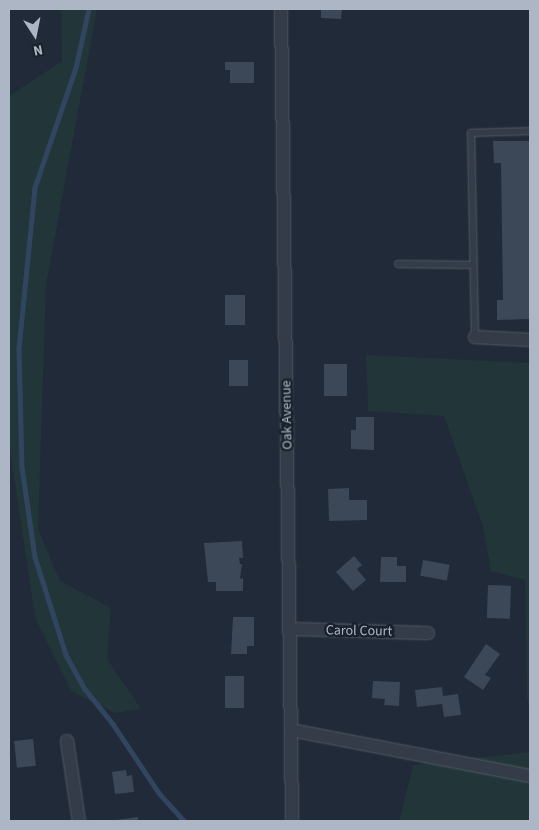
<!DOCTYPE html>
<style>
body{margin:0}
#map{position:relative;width:539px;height:830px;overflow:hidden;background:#202a38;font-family:"Source Sans 3",sans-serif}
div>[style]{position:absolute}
.green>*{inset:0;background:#223639}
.stream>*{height:4.5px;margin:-2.25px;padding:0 2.25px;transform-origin:2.25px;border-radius:2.25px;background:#324560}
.building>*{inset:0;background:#3c4858;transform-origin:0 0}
.roads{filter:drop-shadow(0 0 1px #515966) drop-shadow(0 0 1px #515966)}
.service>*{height:6px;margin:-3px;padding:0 3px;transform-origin:3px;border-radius:3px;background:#333c48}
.minor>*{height:12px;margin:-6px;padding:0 6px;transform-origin:6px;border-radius:6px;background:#333c48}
span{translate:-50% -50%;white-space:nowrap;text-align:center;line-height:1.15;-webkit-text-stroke:5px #19212d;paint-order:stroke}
.street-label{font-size:14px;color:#adb6c5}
.frame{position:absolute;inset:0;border:10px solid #adb6c5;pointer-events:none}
.north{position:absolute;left:10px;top:10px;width:50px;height:50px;-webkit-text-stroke:4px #19212d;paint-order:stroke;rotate:169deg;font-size:14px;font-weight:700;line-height:20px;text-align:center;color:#adb6c5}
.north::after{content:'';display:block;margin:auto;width:18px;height:22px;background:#adb6c5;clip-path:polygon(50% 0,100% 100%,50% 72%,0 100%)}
</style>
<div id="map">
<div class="green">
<div style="clip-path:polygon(61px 9px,97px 9px,46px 285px,38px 529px,60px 581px,111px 608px,107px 659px,141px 709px,115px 713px,71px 691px,35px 617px,9px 443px,9px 96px,62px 61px)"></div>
<div style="clip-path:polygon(366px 355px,530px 363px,530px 713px,527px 697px,525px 580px,491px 571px,483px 526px,444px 416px,368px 411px)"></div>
<div style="clip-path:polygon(530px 752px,530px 821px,399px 821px,413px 765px)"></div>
</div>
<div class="stream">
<div style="left:89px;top:9px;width:60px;rotate:102.4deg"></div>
<div style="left:76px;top:68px;width:127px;rotate:108.9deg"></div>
<div style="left:35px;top:188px;width:160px;rotate:95.7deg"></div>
<div style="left:19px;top:347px;width:120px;rotate:88.6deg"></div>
<div style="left:22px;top:467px;width:91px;rotate:81.8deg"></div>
<div style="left:35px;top:557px;width:103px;rotate:72.4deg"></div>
<div style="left:66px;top:655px;width:39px;rotate:61deg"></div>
<div style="left:85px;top:689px;width:45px;rotate:51.3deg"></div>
<div style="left:113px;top:724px;width:83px;rotate:56.3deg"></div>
<div style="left:159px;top:793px;width:38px;rotate:48deg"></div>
</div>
<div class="building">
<div style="clip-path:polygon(321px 9px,342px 9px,341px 19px,321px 18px)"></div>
<div style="clip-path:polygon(225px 62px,254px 62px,254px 83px,230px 83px,230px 70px,225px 70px)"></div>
<div style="clip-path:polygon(493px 141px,530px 141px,530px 319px,497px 320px,497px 300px,503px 300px,501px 163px,494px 163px)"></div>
<div style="left:225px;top:295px;width:20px;height:30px"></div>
<div style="left:229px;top:360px;width:19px;height:26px"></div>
<div style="left:324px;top:364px;width:23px;height:32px"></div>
<div style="clip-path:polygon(356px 417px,374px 417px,374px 450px,351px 449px,351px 430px,356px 430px)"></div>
<div style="clip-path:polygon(349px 488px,349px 500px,367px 500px,367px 520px,329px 521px,328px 489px)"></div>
<div style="clip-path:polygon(242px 541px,243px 558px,239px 558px,240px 564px,242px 564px,240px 579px,243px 578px,243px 591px,216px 591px,216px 582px,208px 582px,204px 543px)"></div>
<div style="clip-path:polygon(354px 556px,362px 565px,357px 569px,366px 580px,353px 591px,336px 572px)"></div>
<div style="clip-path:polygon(381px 557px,397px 557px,397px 566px,406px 566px,406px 582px,380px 582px)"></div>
<div style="left:423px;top:560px;width:27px;height:16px;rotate:10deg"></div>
<div style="left:488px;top:585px;width:23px;height:33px;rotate:2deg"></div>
<div style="clip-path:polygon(233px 617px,254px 617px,254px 646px,247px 646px,247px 654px,231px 654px)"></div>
<div style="clip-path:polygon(486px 644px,500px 654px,485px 675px,491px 678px,483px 690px,464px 677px)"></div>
<div style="left:225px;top:676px;width:19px;height:32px"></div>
<div style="clip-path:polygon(373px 681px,400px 682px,399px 706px,384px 705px,385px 699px,372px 698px)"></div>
<div style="clip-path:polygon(442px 687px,443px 696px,458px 694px,461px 715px,444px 717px,442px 704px,417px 707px,415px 690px)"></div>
<div style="left:33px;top:739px;width:27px;height:19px;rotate:84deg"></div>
<div style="clip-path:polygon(126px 770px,127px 776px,132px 775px,134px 792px,115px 794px,112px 772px)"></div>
<div style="clip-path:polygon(138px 817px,138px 821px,116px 821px,116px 820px)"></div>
</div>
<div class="roads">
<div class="service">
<div style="left:398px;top:264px;width:75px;rotate:0.8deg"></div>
<div style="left:475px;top:337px;width:204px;rotate:-91.1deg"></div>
<div style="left:471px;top:133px;width:59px;rotate:-1.9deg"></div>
</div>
<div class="minor">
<div style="left:281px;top:9px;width:812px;rotate:89.22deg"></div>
<div style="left:475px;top:337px;width:55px;rotate:3.1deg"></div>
<div style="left:290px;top:629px;width:138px;rotate:1.7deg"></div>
<div style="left:291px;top:730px;width:243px;rotate:10.9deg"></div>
<div style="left:67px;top:741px;width:81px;rotate:81.5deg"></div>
</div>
</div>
<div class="street-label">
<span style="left:287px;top:415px;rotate:-91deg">Oak Avenue</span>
<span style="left:359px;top:631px;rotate:1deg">Carol Court</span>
</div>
<div class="frame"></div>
<div class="north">N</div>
</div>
